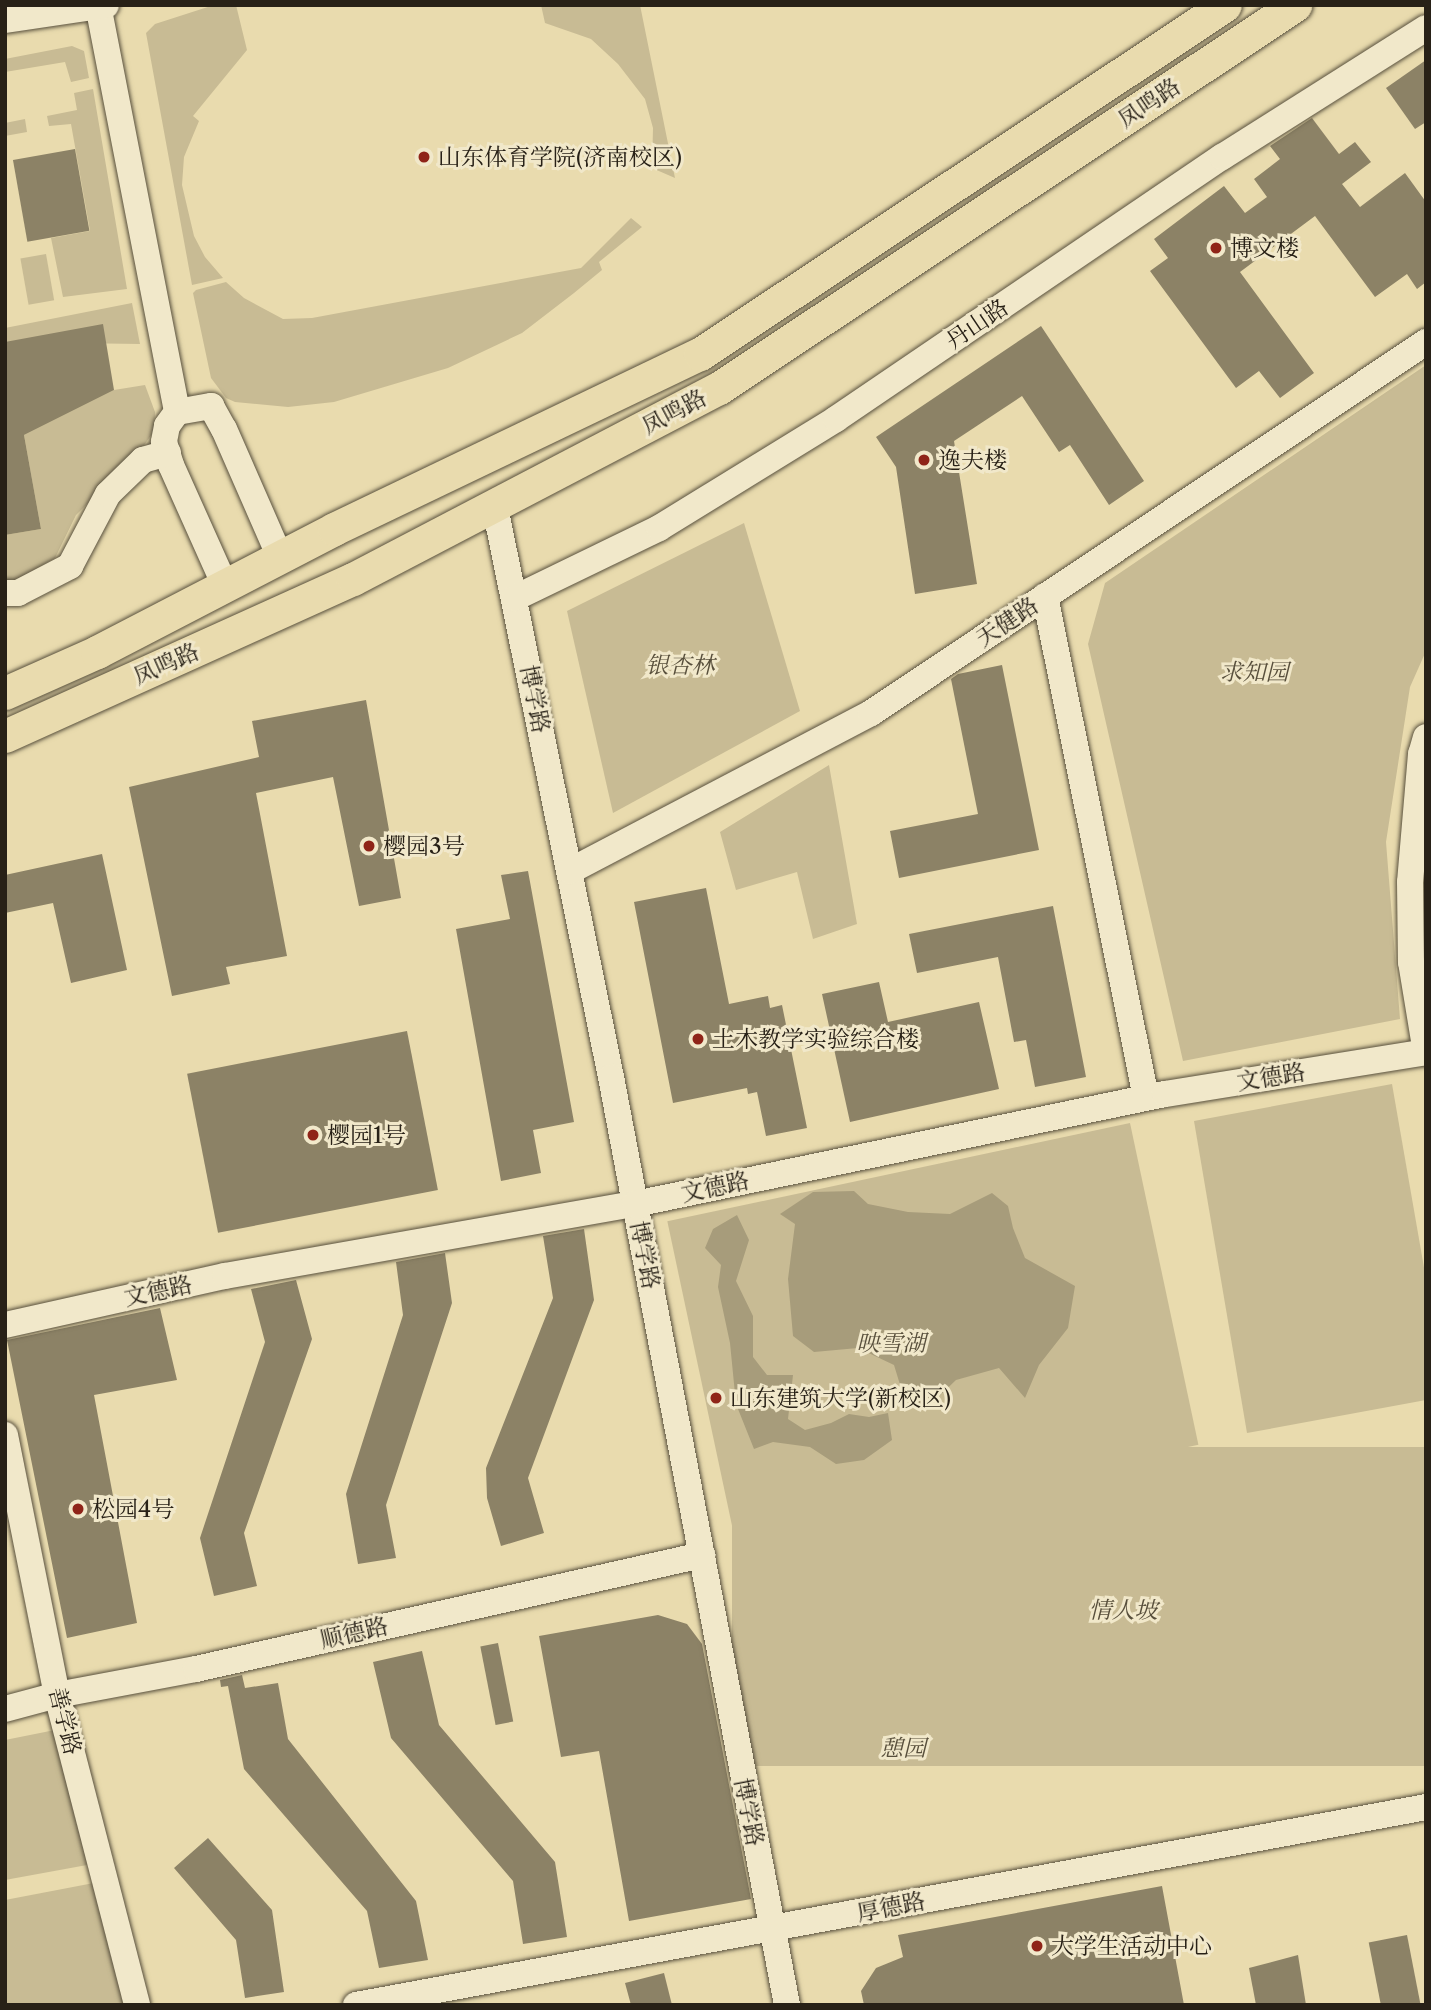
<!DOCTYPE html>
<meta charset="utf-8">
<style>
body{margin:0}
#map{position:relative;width:1431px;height:2010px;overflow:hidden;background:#e9dbae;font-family:"Libre Caslon Text","Noto Serif SC",serif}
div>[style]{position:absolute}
.green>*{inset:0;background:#c8bb94;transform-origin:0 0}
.water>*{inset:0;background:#a79c7b}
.building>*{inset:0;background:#8c8266;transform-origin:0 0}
.roads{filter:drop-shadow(0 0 2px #58503d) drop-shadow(0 0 2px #58503d)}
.minor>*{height:26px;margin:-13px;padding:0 13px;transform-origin:13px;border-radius:13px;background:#f1e8ca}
.major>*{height:33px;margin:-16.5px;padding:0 16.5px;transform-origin:16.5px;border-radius:16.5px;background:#e9dbae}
.dots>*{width:19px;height:19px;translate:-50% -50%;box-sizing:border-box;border:4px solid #f1e8ca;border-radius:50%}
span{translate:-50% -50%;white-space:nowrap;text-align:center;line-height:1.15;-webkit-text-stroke:6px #f1e8ca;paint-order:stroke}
.street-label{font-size:23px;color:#282117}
.poi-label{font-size:23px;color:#282117}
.left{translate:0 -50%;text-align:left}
.park-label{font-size:23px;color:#584f3c;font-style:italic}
.frame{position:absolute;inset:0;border:7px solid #282117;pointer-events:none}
</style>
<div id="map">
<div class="green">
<div style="clip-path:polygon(214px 5px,236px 5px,247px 50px,193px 116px,199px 121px,184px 157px,182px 185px,194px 236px,205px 257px,223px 278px,192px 285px,146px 33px,155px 24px)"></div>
<div style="clip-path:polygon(541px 5px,640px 5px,675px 178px,652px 168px,653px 128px,645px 99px,618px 64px,591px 39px,545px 23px)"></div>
<div style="clip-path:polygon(72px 46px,84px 51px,89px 78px,71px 82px,65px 62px,5px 72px,5px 59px)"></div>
<div style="clip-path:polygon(93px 89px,127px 289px,63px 297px,51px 238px,90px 231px,71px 124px,49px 126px,47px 116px,77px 110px,74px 93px)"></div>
<div style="clip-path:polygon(25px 119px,27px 132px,5px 136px,5px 123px)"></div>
<div style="clip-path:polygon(631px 218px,642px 227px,599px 262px,602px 270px,574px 293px,522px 333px,448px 368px,334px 402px,288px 407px,235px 402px,226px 398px,211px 378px,193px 293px,196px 290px,226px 282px,244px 298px,283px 319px,312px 318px,581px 268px)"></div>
<div style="left:46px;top:254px;width:47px;height:26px;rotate:80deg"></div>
<div style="clip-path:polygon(132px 303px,140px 344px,5px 342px,5px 328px)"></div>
<div style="clip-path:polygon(1426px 365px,1426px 651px,1410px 687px,1386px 842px,1400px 1019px,1183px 1061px,1088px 644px,1105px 583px)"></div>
<div style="clip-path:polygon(145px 385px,155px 412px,154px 431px,140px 451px,76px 515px,55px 558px,9px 584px,5px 575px,5px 535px,41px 529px,24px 435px,114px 390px)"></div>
<div style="clip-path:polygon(744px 523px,800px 711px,613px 813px,567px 611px)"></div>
<div style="clip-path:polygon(829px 765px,857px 924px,813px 939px,797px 872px,736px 890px,720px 832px)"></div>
<div style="clip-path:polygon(1392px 1084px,1426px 1279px,1426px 1400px,1247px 1433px,1194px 1121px)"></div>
<div style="left:1130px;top:1123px;width:329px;height:473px;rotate:78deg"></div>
<div style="left:1426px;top:1447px;width:319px;height:694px;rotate:90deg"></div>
<div style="clip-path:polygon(60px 1729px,87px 1865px,5px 1880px,5px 1740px)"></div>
<div style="clip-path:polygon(99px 1882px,123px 2005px,5px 2005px,5px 1900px)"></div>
</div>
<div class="water">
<div style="clip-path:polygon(854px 1191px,868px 1204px,908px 1212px,950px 1214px,992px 1193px,1008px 1206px,1013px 1228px,1025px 1258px,1075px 1286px,1068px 1328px,1039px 1365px,1025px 1398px,999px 1368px,956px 1380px,927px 1408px,905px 1401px,894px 1365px,858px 1348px,814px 1352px,793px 1336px,788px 1279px,795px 1224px,780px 1214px,813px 1192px)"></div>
<div style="clip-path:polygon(737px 1215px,749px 1240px,736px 1281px,753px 1316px,753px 1357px,767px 1375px,793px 1375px,788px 1419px,805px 1430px,831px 1423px,849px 1414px,869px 1417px,888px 1413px,892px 1440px,864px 1460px,836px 1464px,810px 1447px,773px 1442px,754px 1449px,736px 1404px,730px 1343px,718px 1287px,721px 1265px,705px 1248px,713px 1229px)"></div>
</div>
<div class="building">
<div style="clip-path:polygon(1426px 60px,1426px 122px,1415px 129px,1386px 88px)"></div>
<div style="clip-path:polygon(1312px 118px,1339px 154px,1355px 142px,1371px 162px,1342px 184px,1360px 207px,1405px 173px,1426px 202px,1426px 282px,1417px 289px,1407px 274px,1375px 297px,1315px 216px,1240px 272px,1314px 373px,1280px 398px,1259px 371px,1236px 388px,1150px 271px,1168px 258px,1154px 239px,1224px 186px,1245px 213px,1267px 197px,1254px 179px,1280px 159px,1270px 146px)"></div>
<div style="left:75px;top:149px;width:83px;height:63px;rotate:80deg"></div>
<div style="clip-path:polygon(103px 324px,114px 390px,24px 435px,41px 529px,5px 535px,5px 342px)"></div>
<div style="clip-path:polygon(1041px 326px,1144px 481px,1109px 505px,1070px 445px,1059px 452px,1022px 396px,954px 441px,977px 584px,915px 594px,896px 467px,876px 437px)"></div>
<div style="clip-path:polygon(1002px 665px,1039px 850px,899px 878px,890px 831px,978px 814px,951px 679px,958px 674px)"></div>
<div style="clip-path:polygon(366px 700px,401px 898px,359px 906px,333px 777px,256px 793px,287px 956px,226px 967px,230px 984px,172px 996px,129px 787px,259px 757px,252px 721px)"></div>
<div style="clip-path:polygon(102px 854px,127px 970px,71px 983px,53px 903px,5px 913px,5px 875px)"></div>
<div style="clip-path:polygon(528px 871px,574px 1122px,533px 1130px,541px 1173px,501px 1181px,456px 929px,510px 919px,501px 875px)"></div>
<div style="clip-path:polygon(706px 888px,729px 1004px,768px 996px,770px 1008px,782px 1005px,807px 1128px,766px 1136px,757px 1092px,748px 1094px,747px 1088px,673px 1103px,634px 902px)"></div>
<div style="clip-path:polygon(1053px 906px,1086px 1077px,1035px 1087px,1026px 1040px,1014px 1042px,998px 957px,917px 973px,909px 934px)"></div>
<div style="clip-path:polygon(879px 982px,888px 1022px,979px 1002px,999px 1089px,850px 1122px,822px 994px)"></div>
<div style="left:407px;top:1031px;width:162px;height:224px;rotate:79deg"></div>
<div style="clip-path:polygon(584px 1229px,594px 1300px,528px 1478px,544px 1533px,501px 1546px,487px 1498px,486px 1468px,553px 1298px,543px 1236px)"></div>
<div style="clip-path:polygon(445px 1253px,452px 1303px,386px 1505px,396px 1558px,358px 1564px,346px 1494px,403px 1315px,396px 1262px)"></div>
<div style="clip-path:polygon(296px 1280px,312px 1339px,244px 1533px,257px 1586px,214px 1596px,200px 1538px,265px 1342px,251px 1289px)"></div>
<div style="clip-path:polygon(160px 1308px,177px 1380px,94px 1395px,137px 1623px,67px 1638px,7px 1340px)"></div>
<div style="clip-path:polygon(658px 1615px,687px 1624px,702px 1644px,751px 1899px,629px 1921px,599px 1751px,561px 1757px,539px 1636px)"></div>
<div style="left:498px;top:1643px;width:80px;height:18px;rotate:79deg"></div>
<div style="clip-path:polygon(422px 1651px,439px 1725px,555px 1862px,567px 1937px,523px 1944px,513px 1881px,391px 1738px,373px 1662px)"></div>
<div style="clip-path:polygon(242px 1675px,245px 1688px,278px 1683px,288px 1739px,416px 1901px,428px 1960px,379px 1968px,367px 1911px,244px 1769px,228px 1686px,221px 1687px,220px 1680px)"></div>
<div style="clip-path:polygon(208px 1838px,272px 1910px,284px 1992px,245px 1998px,236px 1940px,174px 1868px)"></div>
<div style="clip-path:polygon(1162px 1886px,1184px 2005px,864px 2005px,861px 1991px,876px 1968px,903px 1957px,898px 1935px)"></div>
<div style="left:1407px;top:1935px;width:71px;height:39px;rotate:79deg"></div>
<div style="clip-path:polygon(1298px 1955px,1306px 2005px,1256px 2005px,1249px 1968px)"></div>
<div style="clip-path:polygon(664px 1973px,672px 2005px,631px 2005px,625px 1983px)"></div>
</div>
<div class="roads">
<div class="minor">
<div style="left:98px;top:5px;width:415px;rotate:79deg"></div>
<div style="left:177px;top:412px;width:17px;rotate:126deg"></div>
<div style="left:167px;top:426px;width:16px;rotate:101deg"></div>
<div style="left:164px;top:442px;width:24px;rotate:73deg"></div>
<div style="left:171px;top:465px;width:133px;rotate:65.9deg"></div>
<div style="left:5px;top:20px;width:102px;rotate:-8.4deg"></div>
<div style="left:177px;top:412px;width:35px;rotate:-10deg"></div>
<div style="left:211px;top:406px;width:26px;rotate:61deg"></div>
<div style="left:224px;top:429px;width:140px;rotate:66.4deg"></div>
<div style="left:495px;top:507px;width:582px;rotate:78.5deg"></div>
<div style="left:611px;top:1077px;width:945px;rotate:79.26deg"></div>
<div style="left:5px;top:593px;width:13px"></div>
<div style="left:18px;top:593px;width:59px;rotate:-27.4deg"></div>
<div style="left:70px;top:566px;width:81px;rotate:-62.2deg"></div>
<div style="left:108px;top:494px;width:49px;rotate:-44.2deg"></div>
<div style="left:143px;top:460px;width:26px;rotate:-16deg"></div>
<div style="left:1045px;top:596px;width:512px;rotate:78.62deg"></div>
<div style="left:515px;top:598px;width:160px;rotate:-25.9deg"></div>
<div style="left:659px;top:528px;width:208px;rotate:-31.6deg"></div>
<div style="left:836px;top:419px;width:467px;rotate:-34.2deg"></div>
<div style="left:1222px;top:157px;width:241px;rotate:-32.3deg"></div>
<div style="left:1426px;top:737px;width:18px;rotate:106deg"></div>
<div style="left:1421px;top:754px;width:128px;rotate:94.9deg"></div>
<div style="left:1410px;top:882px;width:80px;rotate:89.3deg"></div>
<div style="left:1411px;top:962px;width:92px;rotate:80.6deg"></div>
<div style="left:570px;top:871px;width:340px;rotate:-27.7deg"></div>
<div style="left:871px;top:713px;width:668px;rotate:-33.76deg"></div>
<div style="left:5px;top:1325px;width:225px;rotate:-12.6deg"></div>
<div style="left:225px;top:1276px;width:416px;rotate:-10deg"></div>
<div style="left:635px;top:1204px;width:541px;rotate:-11.73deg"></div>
<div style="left:1165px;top:1094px;width:264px;rotate:-9.1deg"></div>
<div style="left:5px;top:1435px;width:265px;rotate:78.7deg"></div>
<div style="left:57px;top:1695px;width:320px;rotate:75.5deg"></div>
<div style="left:5px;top:1709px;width:54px;rotate:-15.1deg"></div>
<div style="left:57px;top:1695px;width:141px;rotate:-10.6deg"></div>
<div style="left:196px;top:1669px;width:519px;rotate:-12.7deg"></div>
<div style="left:356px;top:2005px;width:1088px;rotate:-10.48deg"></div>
</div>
<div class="major">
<div style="left:5px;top:693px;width:101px;rotate:-24deg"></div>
<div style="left:97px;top:652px;width:267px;rotate:-27.4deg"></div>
<div style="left:334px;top:529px;width:406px;rotate:-25.6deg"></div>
<div style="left:700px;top:354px;width:630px;rotate:-33.61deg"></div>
<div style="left:5px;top:736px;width:382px;rotate:-24.3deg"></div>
<div style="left:353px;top:579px;width:413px;rotate:-27.6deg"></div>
<div style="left:719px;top:388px;width:692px;rotate:-33.62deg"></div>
</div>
</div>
<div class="dots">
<div style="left:424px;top:157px;background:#8f2418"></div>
<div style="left:1216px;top:248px;background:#8f2418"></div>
<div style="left:924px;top:460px;background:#8f2418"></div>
<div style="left:369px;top:846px;background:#8f2418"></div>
<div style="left:698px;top:1039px;background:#8f2418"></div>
<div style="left:313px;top:1135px;background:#8f2418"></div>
<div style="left:716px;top:1398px;background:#8f2418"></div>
<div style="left:78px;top:1509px;background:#8f2418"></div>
<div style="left:1037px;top:1946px;background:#8f2418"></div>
</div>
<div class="street-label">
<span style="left:1149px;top:103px;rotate:-34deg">凤鸣路</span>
<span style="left:977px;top:324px;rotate:-34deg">丹山路</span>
<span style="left:674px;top:412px;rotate:-28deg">凤鸣路</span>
<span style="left:1007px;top:622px;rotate:-34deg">天健路</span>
<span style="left:166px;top:664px;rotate:-24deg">凤鸣路</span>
<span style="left:535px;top:699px;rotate:79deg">博学路</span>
<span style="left:1271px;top:1077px;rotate:-9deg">文德路</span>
<span style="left:715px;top:1187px;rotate:-12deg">文德路</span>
<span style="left:645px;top:1255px;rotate:79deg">博学路</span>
<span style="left:158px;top:1291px;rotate:-12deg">文德路</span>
<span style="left:354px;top:1633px;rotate:-13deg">顺德路</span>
<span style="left:65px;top:1721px;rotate:76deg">善学路</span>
<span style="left:749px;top:1812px;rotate:79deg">博学路</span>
<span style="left:891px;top:1907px;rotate:-11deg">厚德路</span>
</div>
<div class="poi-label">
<span class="left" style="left:438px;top:157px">山东体育学院(济南校区)</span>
<span class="left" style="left:1230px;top:248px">博文楼</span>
<span class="left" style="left:938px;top:460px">逸夫楼</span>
<span class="left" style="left:383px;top:846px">樱园3号</span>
<span class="left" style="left:712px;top:1039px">土木教学实验综合楼</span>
<span class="left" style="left:327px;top:1135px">樱园1号</span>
<span class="left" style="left:730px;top:1398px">山东建筑大学(新校区)</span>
<span class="left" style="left:92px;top:1509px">松园4号</span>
<span class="left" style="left:1051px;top:1946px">大学生活动中心</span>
</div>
<div class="park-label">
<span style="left:680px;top:665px">银杏林</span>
<span style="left:1254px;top:672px">求知园</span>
<span style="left:891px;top:1343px">映雪湖</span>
<span style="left:1123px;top:1610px">情人坡</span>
<span style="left:903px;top:1748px">憩园</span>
</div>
<div class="frame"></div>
</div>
